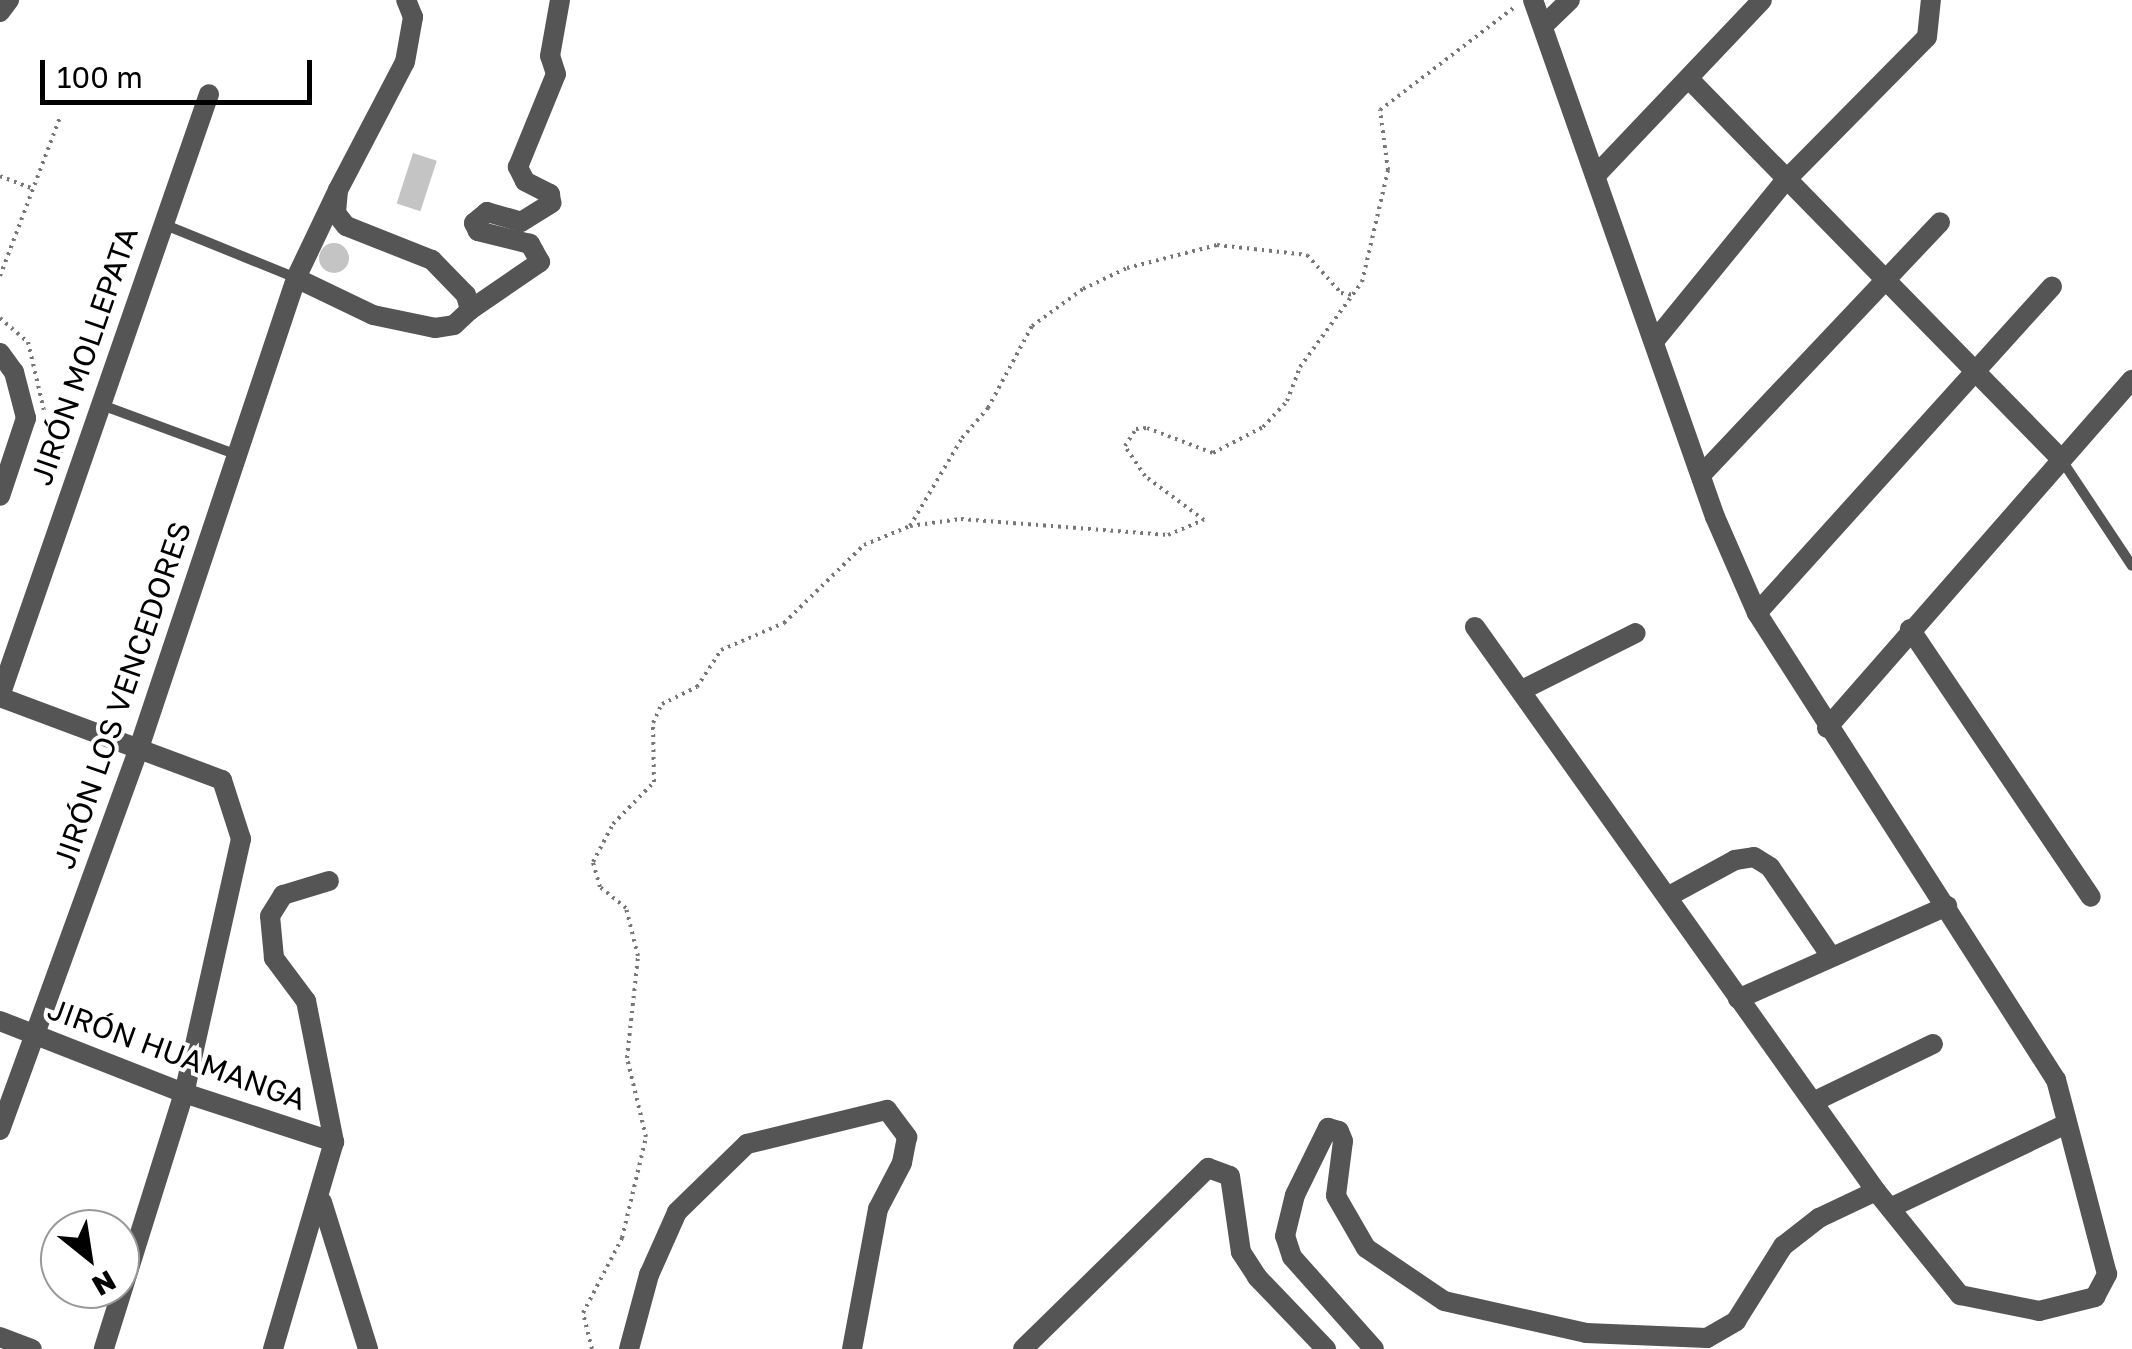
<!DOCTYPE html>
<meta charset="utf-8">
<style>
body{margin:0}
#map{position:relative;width:2132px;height:1349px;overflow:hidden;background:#fff;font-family:"Golos Text",sans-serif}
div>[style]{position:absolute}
.building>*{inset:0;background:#c4c4c4;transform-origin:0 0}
.round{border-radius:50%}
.path>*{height:4px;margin-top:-2px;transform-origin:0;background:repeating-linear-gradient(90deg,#777 0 2.5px,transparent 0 7.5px)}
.service>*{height:10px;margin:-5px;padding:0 5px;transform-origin:5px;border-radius:5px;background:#555}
.minor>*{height:20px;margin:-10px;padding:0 10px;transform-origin:10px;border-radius:10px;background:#555}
.tertiary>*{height:20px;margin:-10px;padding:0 10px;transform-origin:10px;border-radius:10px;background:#555}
span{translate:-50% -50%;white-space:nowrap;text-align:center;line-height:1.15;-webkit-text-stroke:8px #fff;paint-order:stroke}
.street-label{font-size:30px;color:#000}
.north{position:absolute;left:40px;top:1209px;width:100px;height:100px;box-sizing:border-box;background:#fff;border:2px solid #999;border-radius:50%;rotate:150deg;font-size:28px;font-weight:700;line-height:40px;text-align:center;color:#000}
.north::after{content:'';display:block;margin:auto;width:35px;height:45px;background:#000;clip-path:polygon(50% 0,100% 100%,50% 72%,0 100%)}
.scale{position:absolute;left:40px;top:60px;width:272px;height:45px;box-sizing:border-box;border:5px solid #000;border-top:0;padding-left:12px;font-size:30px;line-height:35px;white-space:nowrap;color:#000;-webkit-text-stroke:8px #fff;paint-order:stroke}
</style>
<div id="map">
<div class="building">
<div style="left:413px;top:153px;width:25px;height:53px;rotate:18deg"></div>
<div class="round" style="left:319px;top:243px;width:30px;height:30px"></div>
</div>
<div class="path">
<div style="left:0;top:176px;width:33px;rotate:21deg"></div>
<div style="left:0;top:276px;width:170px;rotate:-69.3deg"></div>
<div style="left:0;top:318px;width:37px;rotate:41deg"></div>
<div style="left:28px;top:342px;width:92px;rotate:76.9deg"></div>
<div style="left:49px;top:432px;width:29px;rotate:54deg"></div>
<div style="left:910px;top:526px;width:102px;rotate:-59.4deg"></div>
<div style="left:962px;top:438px;width:40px;rotate:-49deg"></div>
<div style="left:988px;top:408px;width:93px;rotate:-61.8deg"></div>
<div style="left:1032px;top:326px;width:63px;rotate:-36deg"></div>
<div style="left:1083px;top:289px;width:49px;rotate:-25.5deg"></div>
<div style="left:1127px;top:268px;width:93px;rotate:-14.3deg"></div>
<div style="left:1217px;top:245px;width:91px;rotate:6.3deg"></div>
<div style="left:1307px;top:255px;width:51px;rotate:48.2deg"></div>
<div style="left:1341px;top:293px;width:14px;rotate:8deg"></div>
<div style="left:592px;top:1349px;width:37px;rotate:-104deg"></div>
<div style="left:583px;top:1313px;width:85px;rotate:-62.5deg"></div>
<div style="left:622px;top:1238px;width:104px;rotate:-76.6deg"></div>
<div style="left:646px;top:1137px;width:81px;rotate:-103.5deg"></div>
<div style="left:627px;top:1058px;width:103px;rotate:-83.8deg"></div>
<div style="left:638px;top:956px;width:49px;rotate:-104deg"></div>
<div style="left:626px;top:908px;width:33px;rotate:-141deg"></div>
<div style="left:600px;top:887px;width:26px;rotate:-106deg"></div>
<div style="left:593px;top:862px;width:43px;rotate:-62.2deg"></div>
<div style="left:613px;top:824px;width:59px;rotate:-45.7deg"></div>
<div style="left:654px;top:782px;width:59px;rotate:-91deg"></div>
<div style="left:653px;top:723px;width:21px;rotate:-65deg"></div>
<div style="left:662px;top:704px;width:39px;rotate:-26deg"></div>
<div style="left:697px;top:687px;width:44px;rotate:-57deg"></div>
<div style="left:721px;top:650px;width:69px;rotate:-23.2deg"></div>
<div style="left:784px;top:623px;width:112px;rotate:-44.3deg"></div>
<div style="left:864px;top:545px;width:50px;rotate:-22.4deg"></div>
<div style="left:910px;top:526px;width:51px;rotate:-7.8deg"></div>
<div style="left:961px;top:519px;width:208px;rotate:4.4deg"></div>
<div style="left:1168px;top:535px;width:39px;rotate:-23deg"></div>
<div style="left:1204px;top:520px;width:74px;rotate:-143.3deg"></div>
<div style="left:1145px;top:476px;width:36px;rotate:-124deg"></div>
<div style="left:1125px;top:446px;width:20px;rotate:-57deg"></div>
<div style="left:1136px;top:429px;width:11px;rotate:-5deg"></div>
<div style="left:1147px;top:428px;width:71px;rotate:20.7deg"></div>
<div style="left:1213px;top:453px;width:56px;rotate:-27.5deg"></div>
<div style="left:1263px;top:427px;width:35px;rotate:-47deg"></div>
<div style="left:1287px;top:401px;width:36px;rotate:-69deg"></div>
<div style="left:1300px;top:367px;width:105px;rotate:-53.9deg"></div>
<div style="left:1362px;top:282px;width:115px;rotate:-76.9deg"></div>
<div style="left:1388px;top:170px;width:61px;rotate:-97.6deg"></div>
<div style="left:1380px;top:110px;width:171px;rotate:-37.4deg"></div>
</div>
<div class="service">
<div style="left:163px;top:224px;width:144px;rotate:22.1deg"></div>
<div style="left:99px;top:404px;width:145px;rotate:20.2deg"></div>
<div style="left:2061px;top:459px;width:128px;rotate:56.4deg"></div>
</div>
<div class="minor">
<div style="left:1544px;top:25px;width:36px;rotate:-44deg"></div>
<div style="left:1690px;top:80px;width:530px;rotate:45.61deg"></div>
<div style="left:1598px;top:173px;width:238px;rotate:-46.5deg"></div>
<div style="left:296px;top:278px;width:85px;rotate:25.7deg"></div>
<div style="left:373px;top:315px;width:63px;rotate:11.8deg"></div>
<div style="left:435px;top:328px;width:19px;rotate:-9deg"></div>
<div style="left:454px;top:325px;width:22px;rotate:-43deg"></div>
<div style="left:470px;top:310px;width:16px;rotate:-105deg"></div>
<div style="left:466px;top:295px;width:49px;rotate:-134.2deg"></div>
<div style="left:432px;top:260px;width:92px;rotate:-158.4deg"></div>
<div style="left:346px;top:226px;width:16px;rotate:-128deg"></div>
<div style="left:336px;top:213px;width:23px;rotate:-85deg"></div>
<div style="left:338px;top:190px;width:144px;rotate:-62.4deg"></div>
<div style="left:405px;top:62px;width:46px;rotate:-79.9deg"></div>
<div style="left:413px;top:17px;width:18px;rotate:-112deg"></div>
<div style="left:470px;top:310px;width:85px;rotate:-34.4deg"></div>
<div style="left:540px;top:262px;width:21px;rotate:-119deg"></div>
<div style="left:530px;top:244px;width:54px;rotate:-166deg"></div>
<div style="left:478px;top:231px;width:9px;rotate:-117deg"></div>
<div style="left:474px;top:223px;width:17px;rotate:-40deg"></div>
<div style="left:487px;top:212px;width:35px;rotate:16deg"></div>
<div style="left:521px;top:222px;width:36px;rotate:-32deg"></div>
<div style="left:551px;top:203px;width:9px;rotate:-96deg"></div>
<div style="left:550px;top:194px;width:28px;rotate:-153deg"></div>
<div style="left:525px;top:181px;width:16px;rotate:-117deg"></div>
<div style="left:518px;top:167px;width:100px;rotate:-67.8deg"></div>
<div style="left:556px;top:74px;width:19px;rotate:-108deg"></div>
<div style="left:550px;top:56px;width:57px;rotate:-79.9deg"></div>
<div style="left:1656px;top:339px;width:204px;rotate:-50.8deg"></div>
<div style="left:1785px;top:181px;width:202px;rotate:-45.4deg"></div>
<div style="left:1927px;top:37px;width:37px;rotate:-84deg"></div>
<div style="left:1703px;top:473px;width:345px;rotate:-46.6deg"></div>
<div style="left:1757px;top:613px;width:440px;rotate:-47.9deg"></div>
<div style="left:1475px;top:627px;width:692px;rotate:54.59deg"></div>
<div style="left:1910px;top:629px;width:323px;rotate:56deg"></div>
<div style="left:1522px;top:690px;width:127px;rotate:-26.6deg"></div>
<div style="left:0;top:696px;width:637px;rotate:-70.85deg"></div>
<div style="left:0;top:697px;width:237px;rotate:20.5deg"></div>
<div style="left:222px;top:780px;width:62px;rotate:72.1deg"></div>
<div style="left:241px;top:839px;width:260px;rotate:102.6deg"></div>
<div style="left:184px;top:1093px;width:268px;rotate:107.4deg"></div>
<div style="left:1827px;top:728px;width:463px;rotate:-48.8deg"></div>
<div style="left:1669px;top:896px;width:75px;rotate:-28.6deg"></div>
<div style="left:1735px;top:860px;width:19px;rotate:-9deg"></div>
<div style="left:1754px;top:857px;width:19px;rotate:32deg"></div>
<div style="left:1770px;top:867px;width:107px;rotate:55.7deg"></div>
<div style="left:1738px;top:999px;width:229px;rotate:-24deg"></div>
<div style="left:0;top:1021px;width:198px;rotate:21.4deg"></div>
<div style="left:184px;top:1093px;width:158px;rotate:18.1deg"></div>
<div style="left:1815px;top:1101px;width:131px;rotate:-25.8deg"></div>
<div style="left:0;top:1130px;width:403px;rotate:-70deg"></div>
<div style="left:138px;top:751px;width:499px;rotate:-71.5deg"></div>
<div style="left:296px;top:278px;width:98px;rotate:-64.5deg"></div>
<div style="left:322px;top:1202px;width:154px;rotate:72.6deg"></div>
<div style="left:1890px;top:1208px;width:195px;rotate:-25.5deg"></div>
<div style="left:0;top:1337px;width:34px;rotate:21deg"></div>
<div style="left:273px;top:1349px;width:216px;rotate:-73.6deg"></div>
<div style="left:334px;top:1142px;width:144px;rotate:-101.2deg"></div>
<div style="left:306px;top:1001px;width:54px;rotate:-126.7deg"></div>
<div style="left:274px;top:958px;width:42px;rotate:-95.4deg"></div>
<div style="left:270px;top:916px;width:25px;rotate:-58deg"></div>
<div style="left:283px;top:895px;width:48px;rotate:-16.9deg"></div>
<div style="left:629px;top:1349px;width:77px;rotate:-74.9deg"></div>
<div style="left:649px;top:1275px;width:69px;rotate:-66deg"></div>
<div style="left:677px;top:1212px;width:98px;rotate:-44.2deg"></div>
<div style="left:747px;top:1144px;width:144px;rotate:-13.7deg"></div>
<div style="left:887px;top:1110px;width:34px;rotate:53deg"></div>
<div style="left:907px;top:1137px;width:26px;rotate:101deg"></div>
<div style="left:902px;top:1163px;width:52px;rotate:117.6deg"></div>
<div style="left:878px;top:1209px;width:142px;rotate:100.5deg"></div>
<div style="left:1023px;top:1349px;width:259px;rotate:-44.4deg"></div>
<div style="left:1208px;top:1168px;width:23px;rotate:20deg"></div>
<div style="left:1230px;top:1176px;width:77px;rotate:81.8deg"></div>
<div style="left:1241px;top:1252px;width:30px;rotate:57deg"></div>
<div style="left:1257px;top:1277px;width:100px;rotate:46.2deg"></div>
<div style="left:1374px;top:1349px;width:123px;rotate:-131.7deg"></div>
<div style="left:1292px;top:1257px;width:22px;rotate:-108deg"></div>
<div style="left:1285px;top:1236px;width:42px;rotate:-76.3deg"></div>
<div style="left:1295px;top:1195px;width:75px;rotate:-63.8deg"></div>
<div style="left:1328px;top:1128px;width:11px;rotate:15deg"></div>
<div style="left:1339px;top:1131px;width:11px;rotate:68deg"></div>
<div style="left:1343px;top:1141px;width:55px;rotate:97.3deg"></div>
<div style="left:1336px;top:1196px;width:60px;rotate:60deg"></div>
<div style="left:1366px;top:1248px;width:94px;rotate:34.2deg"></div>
<div style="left:1444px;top:1301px;width:146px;rotate:12.7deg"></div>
<div style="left:1586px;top:1333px;width:121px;rotate:2.4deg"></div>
<div style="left:1707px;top:1338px;width:34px;rotate:-30deg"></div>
<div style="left:1736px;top:1321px;width:89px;rotate:-57.9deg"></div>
<div style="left:1783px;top:1246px;width:46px;rotate:-37.9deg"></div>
<div style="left:1819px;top:1218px;width:63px;rotate:-25.3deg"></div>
<div style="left:1876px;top:1191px;width:134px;rotate:51.1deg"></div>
<div style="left:1960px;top:1295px;width:81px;rotate:11.4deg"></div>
<div style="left:2039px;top:1311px;width:58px;rotate:-14deg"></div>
<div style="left:2095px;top:1297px;width:26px;rotate:-62deg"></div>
<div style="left:2107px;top:1274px;width:201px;rotate:-104.7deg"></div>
<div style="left:2056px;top:1080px;width:555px;rotate:-122.63deg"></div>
<div style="left:1757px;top:613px;width:105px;rotate:-113.6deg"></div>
<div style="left:1715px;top:517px;width:548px;rotate:-109.39deg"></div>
</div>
<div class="tertiary">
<div style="left:0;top:12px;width:15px;rotate:-53deg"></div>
<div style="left:0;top:353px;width:24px;rotate:54deg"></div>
<div style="left:14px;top:372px;width:48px;rotate:75.4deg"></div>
<div style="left:26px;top:418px;width:82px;rotate:108.4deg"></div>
</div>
<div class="street-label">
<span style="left:84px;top:356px;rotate:-71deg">JIRÓN MOLLEPATA</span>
<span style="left:122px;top:695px;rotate:-71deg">JIRÓN LOS VENCEDORES</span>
<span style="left:177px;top:1054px;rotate:20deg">JIRÓN HUAMANGA</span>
</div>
<div class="north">N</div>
<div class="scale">100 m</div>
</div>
